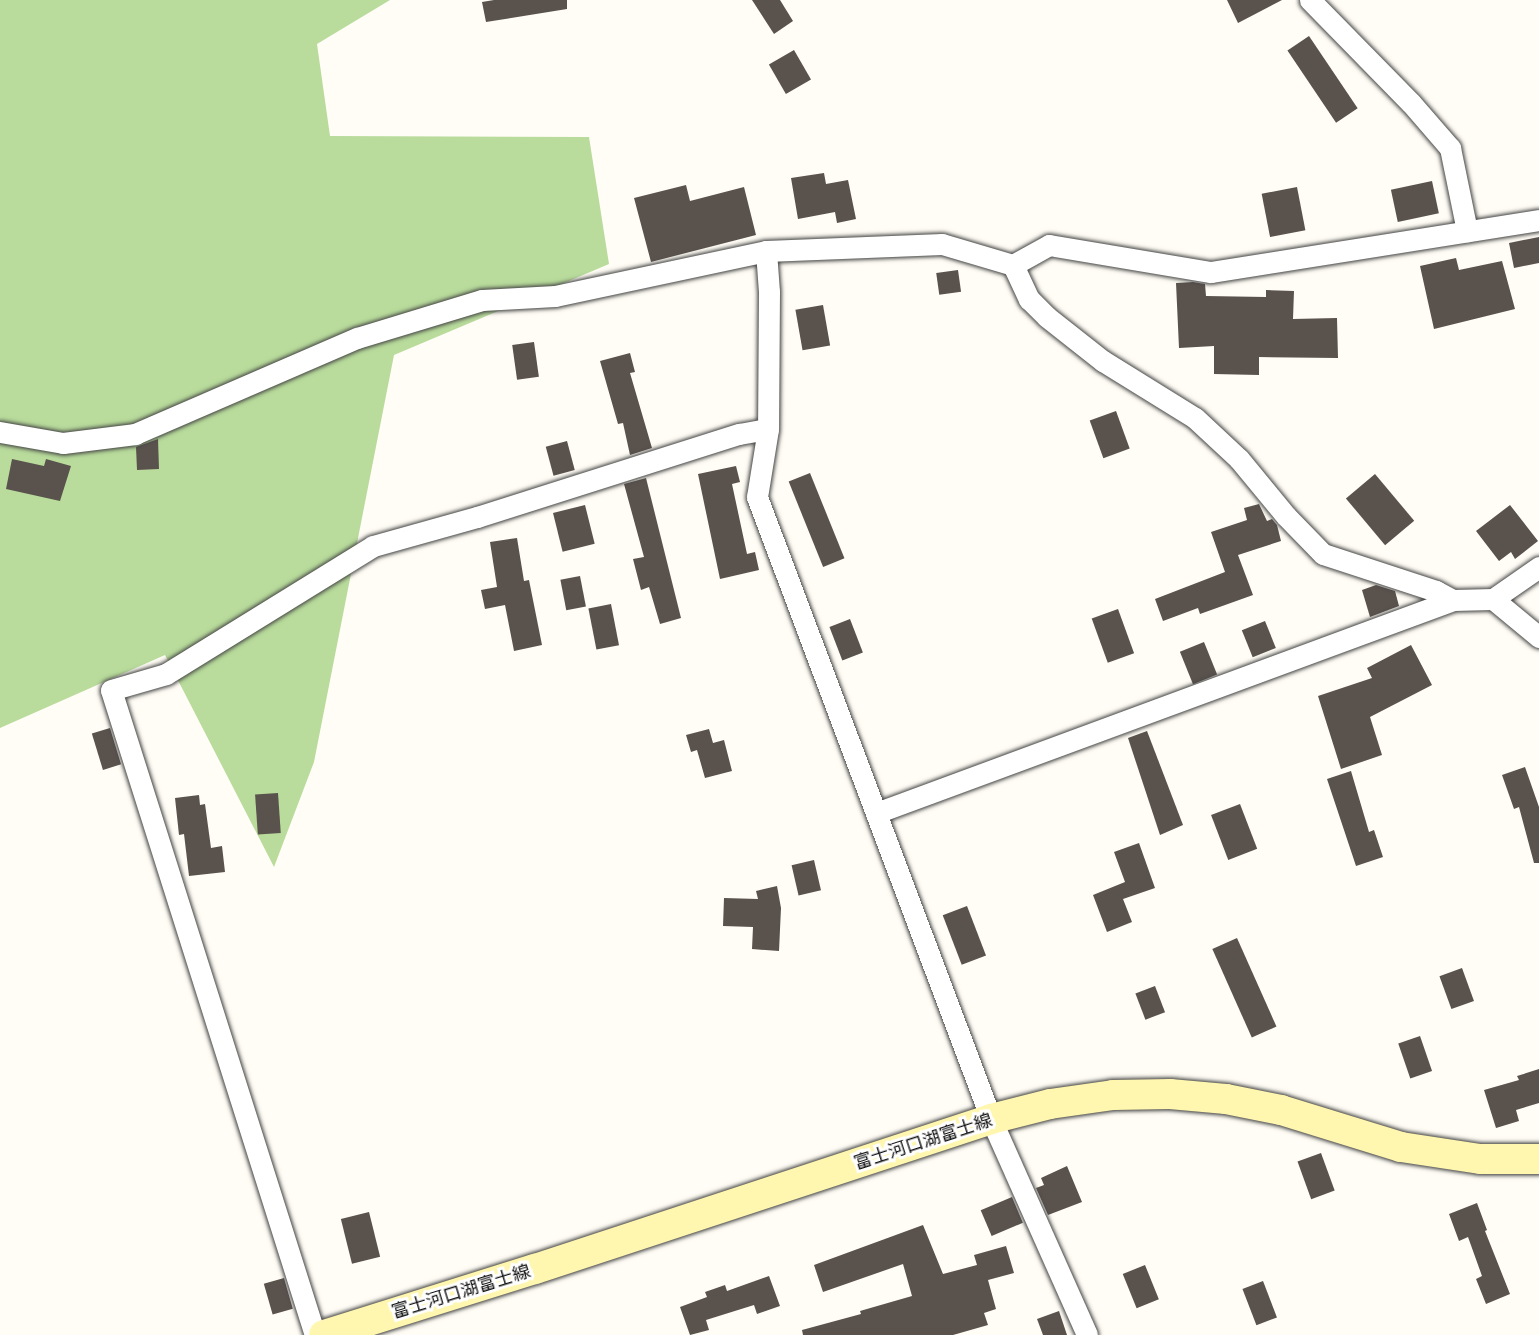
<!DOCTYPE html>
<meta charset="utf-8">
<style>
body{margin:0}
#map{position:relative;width:1539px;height:1335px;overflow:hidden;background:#fffdf5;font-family:"Zilla Slab","Noto Sans JP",serif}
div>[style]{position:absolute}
.forest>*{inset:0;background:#b9dc9c}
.building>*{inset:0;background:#5a524d;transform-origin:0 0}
.roads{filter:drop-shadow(0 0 2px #444) drop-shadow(0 0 2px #444)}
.street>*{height:21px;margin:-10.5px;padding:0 10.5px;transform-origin:10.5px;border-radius:10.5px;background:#fff}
.secondary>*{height:30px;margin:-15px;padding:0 15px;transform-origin:15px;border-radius:15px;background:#fff6b0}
span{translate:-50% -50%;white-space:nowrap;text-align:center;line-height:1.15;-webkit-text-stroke:6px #fff;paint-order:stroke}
.street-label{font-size:18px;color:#111}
</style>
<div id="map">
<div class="forest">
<div style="clip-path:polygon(0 0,390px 0,317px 44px,330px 136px,589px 137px,609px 264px,394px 355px,314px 762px,274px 867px,165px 655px,0 728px)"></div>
</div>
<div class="building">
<div style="clip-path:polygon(494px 0,567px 0,567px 9px,486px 22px,482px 2px)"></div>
<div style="clip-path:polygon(752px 0,780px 0,793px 21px,774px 34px)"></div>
<div style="clip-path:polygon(1227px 0,1282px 0,1238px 23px)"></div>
<div style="left:1309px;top:36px;width:87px;height:26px;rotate:56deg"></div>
<div style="left:794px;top:50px;width:34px;height:29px;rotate:60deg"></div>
<div style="clip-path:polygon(824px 173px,826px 184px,848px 180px,856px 219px,837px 223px,835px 212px,798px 219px,791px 178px)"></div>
<div style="left:1432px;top:181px;width:33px;height:42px;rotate:78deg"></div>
<div style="clip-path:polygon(686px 185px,690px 201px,744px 187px,756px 235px,651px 262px,634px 198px)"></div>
<div style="left:1297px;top:187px;width:44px;height:36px;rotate:79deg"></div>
<div style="clip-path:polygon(1539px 237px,1539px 263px,1514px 268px,1509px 243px)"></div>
<div style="clip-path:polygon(1456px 258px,1459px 270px,1502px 261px,1515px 309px,1434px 329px,1420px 266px)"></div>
<div style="left:958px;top:270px;width:22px;height:22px;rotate:82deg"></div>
<div style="clip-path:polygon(1193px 282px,1205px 284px,1206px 296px,1266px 297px,1266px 290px,1294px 291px,1293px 319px,1337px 318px,1338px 358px,1259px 357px,1259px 375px,1214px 374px,1214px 346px,1179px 348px,1176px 283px)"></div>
<div style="left:823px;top:305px;width:41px;height:28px;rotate:80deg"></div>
<div style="left:534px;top:342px;width:35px;height:22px;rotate:82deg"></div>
<div style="clip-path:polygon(630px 353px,635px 372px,630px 373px,652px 448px,630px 455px,623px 423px,618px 424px,600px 361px)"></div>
<div style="left:1116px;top:411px;width:40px;height:28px;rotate:70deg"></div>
<div style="clip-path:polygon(158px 439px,159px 469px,137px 470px,136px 447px)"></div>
<div style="left:567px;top:441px;width:30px;height:22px;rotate:75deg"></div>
<div style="clip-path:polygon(12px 459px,44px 466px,46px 459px,71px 466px,60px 501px,6px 489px)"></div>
<div style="clip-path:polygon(736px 466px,740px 482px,732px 484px,747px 554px,755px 552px,759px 570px,720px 579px,698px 474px)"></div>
<div style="left:810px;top:473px;width:92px;height:23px;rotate:68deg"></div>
<div style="left:1375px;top:474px;width:61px;height:38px;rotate:50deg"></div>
<div style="clip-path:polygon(646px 478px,681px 618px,660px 624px,649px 587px,641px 590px,633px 559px,644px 557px,624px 484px)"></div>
<div style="clip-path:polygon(1259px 504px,1267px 521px,1272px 519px,1277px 525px,1281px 541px,1238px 555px,1253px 595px,1200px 614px,1198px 608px,1163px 621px,1155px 599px,1225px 572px,1211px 532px,1247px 520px,1244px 508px)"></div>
<div style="left:585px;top:505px;width:40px;height:33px;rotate:76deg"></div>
<div style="clip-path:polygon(1510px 505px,1538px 541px,1515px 559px,1511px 552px,1499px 561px,1476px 531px)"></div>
<div style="clip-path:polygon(517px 538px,524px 581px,529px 580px,542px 645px,514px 651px,505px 605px,485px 609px,481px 590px,497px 587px,490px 542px)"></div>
<div style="left:580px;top:576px;width:31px;height:20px;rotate:79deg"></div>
<div style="clip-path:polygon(1376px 585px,1395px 591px,1399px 606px,1370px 617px,1362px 590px)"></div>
<div style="left:611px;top:604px;width:42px;height:23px;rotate:79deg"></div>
<div style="left:1118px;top:609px;width:47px;height:28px;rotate:70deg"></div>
<div style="left:850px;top:619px;width:36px;height:22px;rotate:69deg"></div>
<div style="left:1265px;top:621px;width:29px;height:25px;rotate:68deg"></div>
<div style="left:1204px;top:642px;width:35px;height:26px;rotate:68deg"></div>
<div style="clip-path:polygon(1411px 645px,1432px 685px,1370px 717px,1382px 755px,1341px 769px,1318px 696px,1372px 678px,1367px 668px)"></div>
<div style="left:110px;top:728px;width:38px;height:19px;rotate:73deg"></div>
<div style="clip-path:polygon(709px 729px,713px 743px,724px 740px,732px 771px,705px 778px,697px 750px,691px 752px,686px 735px)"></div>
<div style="clip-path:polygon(1147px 731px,1183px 825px,1160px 835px,1128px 738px)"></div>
<div style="clip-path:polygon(1525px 767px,1539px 807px,1539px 863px,1534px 863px,1519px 807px,1514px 809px,1502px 775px)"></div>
<div style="clip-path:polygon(1351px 771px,1369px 832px,1374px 830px,1383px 857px,1356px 866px,1327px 779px)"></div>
<div style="left:278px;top:793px;width:40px;height:23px;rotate:86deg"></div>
<div style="clip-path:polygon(199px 795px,200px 805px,205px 804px,211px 848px,222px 846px,225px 872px,189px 876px,184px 834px,179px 835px,175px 798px)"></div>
<div style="left:1240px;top:804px;width:48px;height:31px;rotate:69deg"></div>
<div style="clip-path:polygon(1139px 843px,1155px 888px,1123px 899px,1132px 922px,1107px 932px,1093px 895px,1125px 882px,1114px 852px)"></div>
<div style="left:814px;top:860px;width:31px;height:23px;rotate:77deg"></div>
<div style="clip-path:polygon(777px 886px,781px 908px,779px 951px,752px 949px,753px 927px,723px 926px,724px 898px,758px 899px,756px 891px)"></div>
<div style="left:967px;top:906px;width:53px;height:26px;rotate:69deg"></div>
<div style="left:1237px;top:938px;width:97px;height:27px;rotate:66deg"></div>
<div style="left:1462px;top:968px;width:35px;height:24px;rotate:70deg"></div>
<div style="left:1155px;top:986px;width:28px;height:21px;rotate:69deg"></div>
<div style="left:1420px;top:1036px;width:37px;height:23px;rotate:71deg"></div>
<div style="clip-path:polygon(1539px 1069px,1539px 1103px,1516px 1110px,1519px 1121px,1496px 1128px,1484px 1090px,1519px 1080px,1517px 1076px)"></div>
<div style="left:1321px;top:1153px;width:40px;height:25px;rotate:70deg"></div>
<div style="clip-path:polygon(1067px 1166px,1082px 1202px,1048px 1215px,1036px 1188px,1044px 1185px,1041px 1178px)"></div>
<div style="left:1012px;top:1197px;width:28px;height:34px;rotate:67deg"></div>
<div style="clip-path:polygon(1477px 1203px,1487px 1230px,1485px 1231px,1510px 1294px,1486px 1304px,1476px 1279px,1482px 1276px,1468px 1237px,1459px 1241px,1449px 1214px)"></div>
<div style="left:369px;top:1212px;width:46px;height:29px;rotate:76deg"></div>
<div style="clip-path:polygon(923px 1225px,943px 1274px,977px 1265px,974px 1255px,1006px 1246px,1014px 1273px,988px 1280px,996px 1309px,984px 1313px,988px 1325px,953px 1335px,803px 1335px,802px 1330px,861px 1314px,860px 1311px,912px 1296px,903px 1264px,823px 1292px,814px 1265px)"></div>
<div style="left:1145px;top:1265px;width:37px;height:24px;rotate:68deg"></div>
<div style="clip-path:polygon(769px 1276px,780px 1306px,757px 1314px,754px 1305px,706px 1320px,709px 1330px,690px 1335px,680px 1307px,707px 1297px,705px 1292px,725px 1285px,727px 1291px)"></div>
<div style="left:284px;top:1278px;width:32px;height:21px;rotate:74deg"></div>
<div style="left:1263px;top:1281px;width:39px;height:22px;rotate:69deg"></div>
<div style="clip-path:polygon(1059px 1311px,1067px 1335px,1043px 1335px,1037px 1319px)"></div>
</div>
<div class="roads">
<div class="street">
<div style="left:1310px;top:0;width:144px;rotate:45.6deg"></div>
<div style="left:1411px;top:103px;width:60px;rotate:49.1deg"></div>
<div style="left:1450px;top:148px;width:85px;rotate:78.4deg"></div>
<div style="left:766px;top:251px;width:41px;rotate:85.8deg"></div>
<div style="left:769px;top:292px;width:137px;rotate:90.4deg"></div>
<div style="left:768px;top:429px;width:69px;rotate:99.2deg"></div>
<div style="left:757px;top:497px;width:665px;rotate:69.38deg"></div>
<div style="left:991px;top:1119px;width:236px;rotate:66deg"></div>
<div style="left:1013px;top:265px;width:38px;rotate:65deg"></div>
<div style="left:1029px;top:299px;width:25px;rotate:45deg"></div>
<div style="left:1047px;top:317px;width:71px;rotate:38.2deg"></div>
<div style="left:1103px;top:361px;width:108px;rotate:31.8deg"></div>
<div style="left:1195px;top:418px;width:60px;rotate:43deg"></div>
<div style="left:1239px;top:459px;width:74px;rotate:50.5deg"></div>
<div style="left:1286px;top:516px;width:53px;rotate:45.8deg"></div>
<div style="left:1323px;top:554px;width:119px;rotate:18.1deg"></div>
<div style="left:1436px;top:591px;width:19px;rotate:28deg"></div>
<div style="left:0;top:432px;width:64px;rotate:9.9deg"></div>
<div style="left:63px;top:443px;width:73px;rotate:-7.1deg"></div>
<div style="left:135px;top:434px;width:242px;rotate:-23.4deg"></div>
<div style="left:357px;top:338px;width:131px;rotate:-16.9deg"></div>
<div style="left:482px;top:300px;width:73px;rotate:-3.1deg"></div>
<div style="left:555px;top:296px;width:216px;rotate:-12deg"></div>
<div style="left:766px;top:251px;width:176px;rotate:-2.3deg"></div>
<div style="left:942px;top:244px;width:74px;rotate:16.5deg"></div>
<div style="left:1013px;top:265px;width:41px;rotate:-29.1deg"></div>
<div style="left:1049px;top:245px;width:164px;rotate:9.5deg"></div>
<div style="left:1211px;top:272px;width:332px;rotate:-9deg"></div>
<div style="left:1493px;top:599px;width:56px;rotate:-34.8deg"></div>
<div style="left:876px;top:813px;width:615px;rotate:-20.26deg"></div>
<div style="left:1453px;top:600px;width:40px;rotate:-1.4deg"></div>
<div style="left:1493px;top:599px;width:60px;rotate:39.6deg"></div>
<div style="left:315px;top:1335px;width:676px;rotate:-107.55deg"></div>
<div style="left:111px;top:690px;width:57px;rotate:-16.2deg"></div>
<div style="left:166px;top:674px;width:243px;rotate:-31.7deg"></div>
<div style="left:373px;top:546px;width:108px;rotate:-15.6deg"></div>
<div style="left:477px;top:517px;width:275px;rotate:-17.6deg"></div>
<div style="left:739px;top:434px;width:29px;rotate:-10deg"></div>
</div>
<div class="secondary">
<div style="left:324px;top:1335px;width:221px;rotate:-17.4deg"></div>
<div style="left:535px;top:1269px;width:480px;rotate:-18.2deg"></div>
<div style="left:991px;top:1119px;width:61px;rotate:-14.3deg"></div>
<div style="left:1050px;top:1104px;width:64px;rotate:-8.1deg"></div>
<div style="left:1113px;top:1095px;width:57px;rotate:-1deg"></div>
<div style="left:1170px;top:1094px;width:56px;rotate:5.1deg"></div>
<div style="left:1226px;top:1099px;width:56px;rotate:11.3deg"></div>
<div style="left:1281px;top:1110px;width:126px;rotate:17.1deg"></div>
<div style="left:1401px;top:1147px;width:80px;rotate:8.6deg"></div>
<div style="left:1480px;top:1159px;width:59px"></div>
</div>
</div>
<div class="street-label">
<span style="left:923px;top:1142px;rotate:-18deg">富士河口湖富士線</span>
<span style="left:461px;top:1292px;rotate:-17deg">富士河口湖富士線</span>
</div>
</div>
